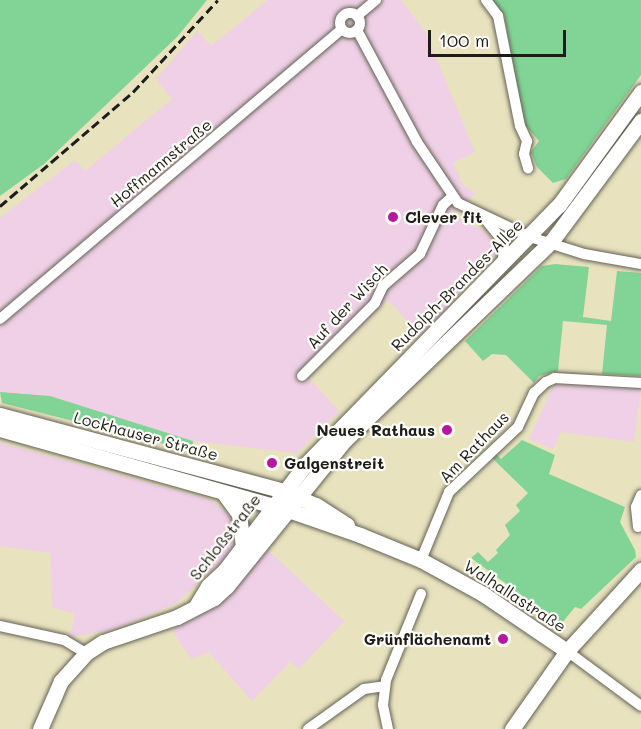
<!DOCTYPE html>
<meta charset="utf-8">
<style>
body{margin:0}
#map{position:relative;width:641px;height:729px;overflow:hidden;background:#e8e2bf;font-family:Mali,sans-serif}
div>[style]{position:absolute}
.built>*{inset:0;background:#efd0e6}
.green>*{inset:0;background:#82d496}
.roads{filter:drop-shadow(0 0 2px #636155) drop-shadow(0 0 2px #636155)}
.street>*{height:10px;margin:-5px;padding:0 5px;transform-origin:5px;border-radius:5px;background:#fff}
.street>.ring{margin:-5px;padding:0;box-sizing:content-box;background:none;border:10px solid #fff;border-radius:50%}
.secondary>*{height:15px;margin:-7.5px;padding:0 7.5px;transform-origin:7.5px;border-radius:7.5px;background:#fff}
.rail>*{height:3px;margin-top:-1.5px;transform-origin:0;background:repeating-linear-gradient(90deg,#1c1c1c 0 9px,transparent 0 13.5px)}
.dots>*{width:16px;height:16px;translate:-50% -50%;box-sizing:border-box;border:3px solid #fdfcf7;border-radius:50%}
span{translate:-50% -50%;white-space:nowrap;text-align:center;line-height:1.15;-webkit-text-stroke:4.5px #fdfcf7;paint-order:stroke}
.street-label{font-size:16px;color:#1c1c1c}
.poi-label{font-size:16px;color:#1c1c1c;font-weight:700}
.left{translate:0 -50%;text-align:left}
.right{translate:-100% -50%;text-align:right}
.scale{position:absolute;left:428px;top:30px;width:138px;height:27px;box-sizing:border-box;border:3px solid #1c1c1c;border-top:0;padding-left:8px;font-size:18px;line-height:21px;white-space:nowrap;color:#1c1c1c;-webkit-text-stroke:4px #fdfcf7;paint-order:stroke}
</style>
<div id="map">
<div class="built">
<div style="clip-path:polygon(268px 0,401px 0,425px 31px,475px 152px,453px 163px,463px 185px,476px 194px,449px 214px,488px 233px,497px 253px,421px 336px,388px 300px,308px 377px,339px 411px,297px 453px,193px 441px,50px 396px,0 392px,0 218px,75px 160px,85px 171px,172px 99px,156px 79px,197px 31px,211px 46px)"></div>
<div style="clip-path:polygon(554px 384px,641px 388px,634px 442px,561px 432px,553px 449px,529px 439px)"></div>
<div style="clip-path:polygon(0 443px,209px 499px,227px 512px,235px 532px,232px 552px,175px 604px,111px 630px,70px 637px,75px 614px,52px 607px,50px 553px,0 546px)"></div>
<div style="clip-path:polygon(268px 550px,344px 621px,299px 669px,290px 662px,252px 701px,209px 652px,191px 659px,172px 630px,221px 599px)"></div>
</div>
<div class="green">
<div style="clip-path:polygon(0 0,207px 0,178px 36px,44px 164px,0 196px)"></div>
<div style="clip-path:polygon(492px 0,641px 0,641px 75px,566px 179px,553px 183px,537px 167px,531px 152px,539px 141px,524px 124px,504px 15px)"></div>
<div style="clip-path:polygon(555px 264px,589px 267px,583px 317px,611px 321px,617px 271px,641px 273px,641px 376px,602px 374px,607px 325px,563px 321px,558px 371px,539px 376px,534px 383px,506px 355px,492px 354px,483px 361px,465px 341px,542px 266px)"></div>
<div style="clip-path:polygon(0 392px,50px 396px,193px 441px,192px 451px,2px 403px)"></div>
<div style="clip-path:polygon(522px 440px,555px 455px,549px 474px,625px 507px,620px 522px,635px 550px,636px 557px,581px 609px,575px 607px,561px 624px,471px 558px,478px 552px,488px 562px,498px 553px,496px 550px,510px 535px,505px 525px,520px 511px,516px 505px,528px 493px,491px 457px,495px 453px,501px 459px)"></div>
</div>
<div class="roads">
<div class="street">
<div style="left:486px;top:0;width:20px;rotate:53deg"></div>
<div style="left:498px;top:16px;width:112px;rotate:78.7deg"></div>
<div style="left:520px;top:126px;width:17px;rotate:65deg"></div>
<div style="left:527px;top:141px;width:13px;rotate:103deg"></div>
<div style="left:524px;top:154px;width:15px;rotate:74deg"></div>
<div class="ring" style="left:340px;top:13px;width:10px;height:10px"></div>
<div style="left:357px;top:16px;width:25px;rotate:-40deg"></div>
<div style="left:357px;top:30px;width:127px;rotate:61.8deg"></div>
<div style="left:417px;top:142px;width:73px;rotate:56.1deg"></div>
<div style="left:458px;top:203px;width:80px;rotate:25.3deg"></div>
<div style="left:530px;top:237px;width:57px;rotate:17.5deg"></div>
<div style="left:584px;top:254px;width:58px;rotate:10deg"></div>
<div style="left:486px;top:220px;width:28px;rotate:51deg"></div>
<div style="left:504px;top:242px;width:18px;rotate:93deg"></div>
<div style="left:0;top:319px;width:448px;rotate:-40.3deg"></div>
<div style="left:302px;top:376px;width:103px;rotate:-45deg"></div>
<div style="left:375px;top:303px;width:19px;rotate:-65deg"></div>
<div style="left:383px;top:286px;width:49px;rotate:-40.9deg"></div>
<div style="left:420px;top:254px;width:54px;rotate:-64.9deg"></div>
<div style="left:443px;top:205px;width:12px;rotate:-42deg"></div>
<div style="left:638px;top:527px;width:20px;rotate:-96deg"></div>
<div style="left:636px;top:507px;width:13px;rotate:-67deg"></div>
<div style="left:421px;top:560px;width:74px;rotate:-67.6deg"></div>
<div style="left:449px;top:492px;width:95px;rotate:-43.3deg"></div>
<div style="left:518px;top:427px;width:38px;rotate:-65deg"></div>
<div style="left:534px;top:393px;width:16px;rotate:-43deg"></div>
<div style="left:546px;top:382px;width:10px;rotate:-24deg"></div>
<div style="left:555px;top:378px;width:86px;rotate:3.3deg"></div>
<div style="left:0;top:626px;width:66px;rotate:12.3deg"></div>
<div style="left:64px;top:640px;width:26px;rotate:31deg"></div>
<div style="left:567px;top:651px;width:92px;rotate:36.6deg"></div>
<div style="left:308px;top:729px;width:69px;rotate:-35.5deg"></div>
<div style="left:364px;top:689px;width:21px;rotate:-8deg"></div>
<div style="left:388px;top:729px;width:25px;rotate:-102deg"></div>
<div style="left:383px;top:705px;width:25px;rotate:-83deg"></div>
<div style="left:386px;top:680px;width:93px;rotate:-67.9deg"></div>
</div>
<div class="secondary">
<div style="left:0;top:415px;width:294px;rotate:15deg"></div>
<div style="left:284px;top:491px;width:35px;rotate:24deg"></div>
<div style="left:316px;top:505px;width:37px;rotate:33deg"></div>
<div style="left:0;top:429px;width:299px;rotate:15.7deg"></div>
<div style="left:288px;top:510px;width:76px;rotate:19.1deg"></div>
<div style="left:360px;top:535px;width:66px;rotate:22.3deg"></div>
<div style="left:421px;top:560px;width:71px;rotate:28.7deg"></div>
<div style="left:483px;top:594px;width:102px;rotate:34.2deg"></div>
<div style="left:223px;top:492px;width:27px;rotate:54deg"></div>
<div style="left:239px;top:514px;width:31px;rotate:83deg"></div>
<div style="left:196px;top:606px;width:23px;rotate:-59deg"></div>
<div style="left:208px;top:586px;width:23px;rotate:-43deg"></div>
<div style="left:225px;top:570px;width:132px;rotate:-52.7deg"></div>
<div style="left:305px;top:465px;width:363px;rotate:-45.7deg"></div>
<div style="left:559px;top:205px;width:140px;rotate:-54deg"></div>
<div style="left:40px;top:729px;width:52px;rotate:-66.4deg"></div>
<div style="left:61px;top:681px;width:38px;rotate:-48deg"></div>
<div style="left:86px;top:653px;width:20px;rotate:-33deg"></div>
<div style="left:103px;top:642px;width:78px;rotate:-18.7deg"></div>
<div style="left:177px;top:617px;width:42px;rotate:-27.2deg"></div>
<div style="left:214px;top:598px;width:18px;rotate:-43deg"></div>
<div style="left:227px;top:586px;width:188px;rotate:-51.1deg"></div>
<div style="left:345px;top:440px;width:286px;rotate:-43.9deg"></div>
<div style="left:551px;top:242px;width:151px;rotate:-53.4deg"></div>
<div style="left:512px;top:729px;width:95px;rotate:-54.8deg"></div>
<div style="left:567px;top:651px;width:110px;rotate:-47.6deg"></div>
</div>
</div>
<div class="rail">
<div style="left:0;top:206px;width:175px;rotate:-40.6deg"></div>
<div style="left:133px;top:92px;width:125px;rotate:-47.3deg"></div>
</div>
<div class="dots">
<div style="left:393px;top:217px;background:#b5179e"></div>
<div style="left:447px;top:430px;background:#b5179e"></div>
<div style="left:272px;top:463px;background:#b5179e"></div>
<div style="left:503px;top:639px;background:#b5179e"></div>
</div>
<div class="street-label">
<span style="left:161px;top:163px;rotate:-40deg">Hoffmannstraße</span>
<span style="left:457px;top:285px;rotate:-45deg">Rudolph-Brandes-Allee</span>
<span style="left:347px;top:306px;rotate:-47deg">Auf der Wisch</span>
<span style="left:146px;top:436px;rotate:15deg">Lockhauser Straße</span>
<span style="left:474px;top:447px;rotate:-46deg">Am Rathaus</span>
<span style="left:225px;top:537px;rotate:-52deg">Schloßstraße</span>
<span style="left:515px;top:596px;rotate:33deg">Walhallastraße</span>
</div>
<div class="poi-label">
<span class="left" style="left:405px;top:217px">Clever fit</span>
<span class="right" style="left:435px;top:430px">Neues Rathaus</span>
<span class="left" style="left:284px;top:463px">Galgenstreit</span>
<span class="right" style="left:491px;top:639px">Grünflächenamt</span>
</div>
<div class="scale">100 m</div>
</div>
